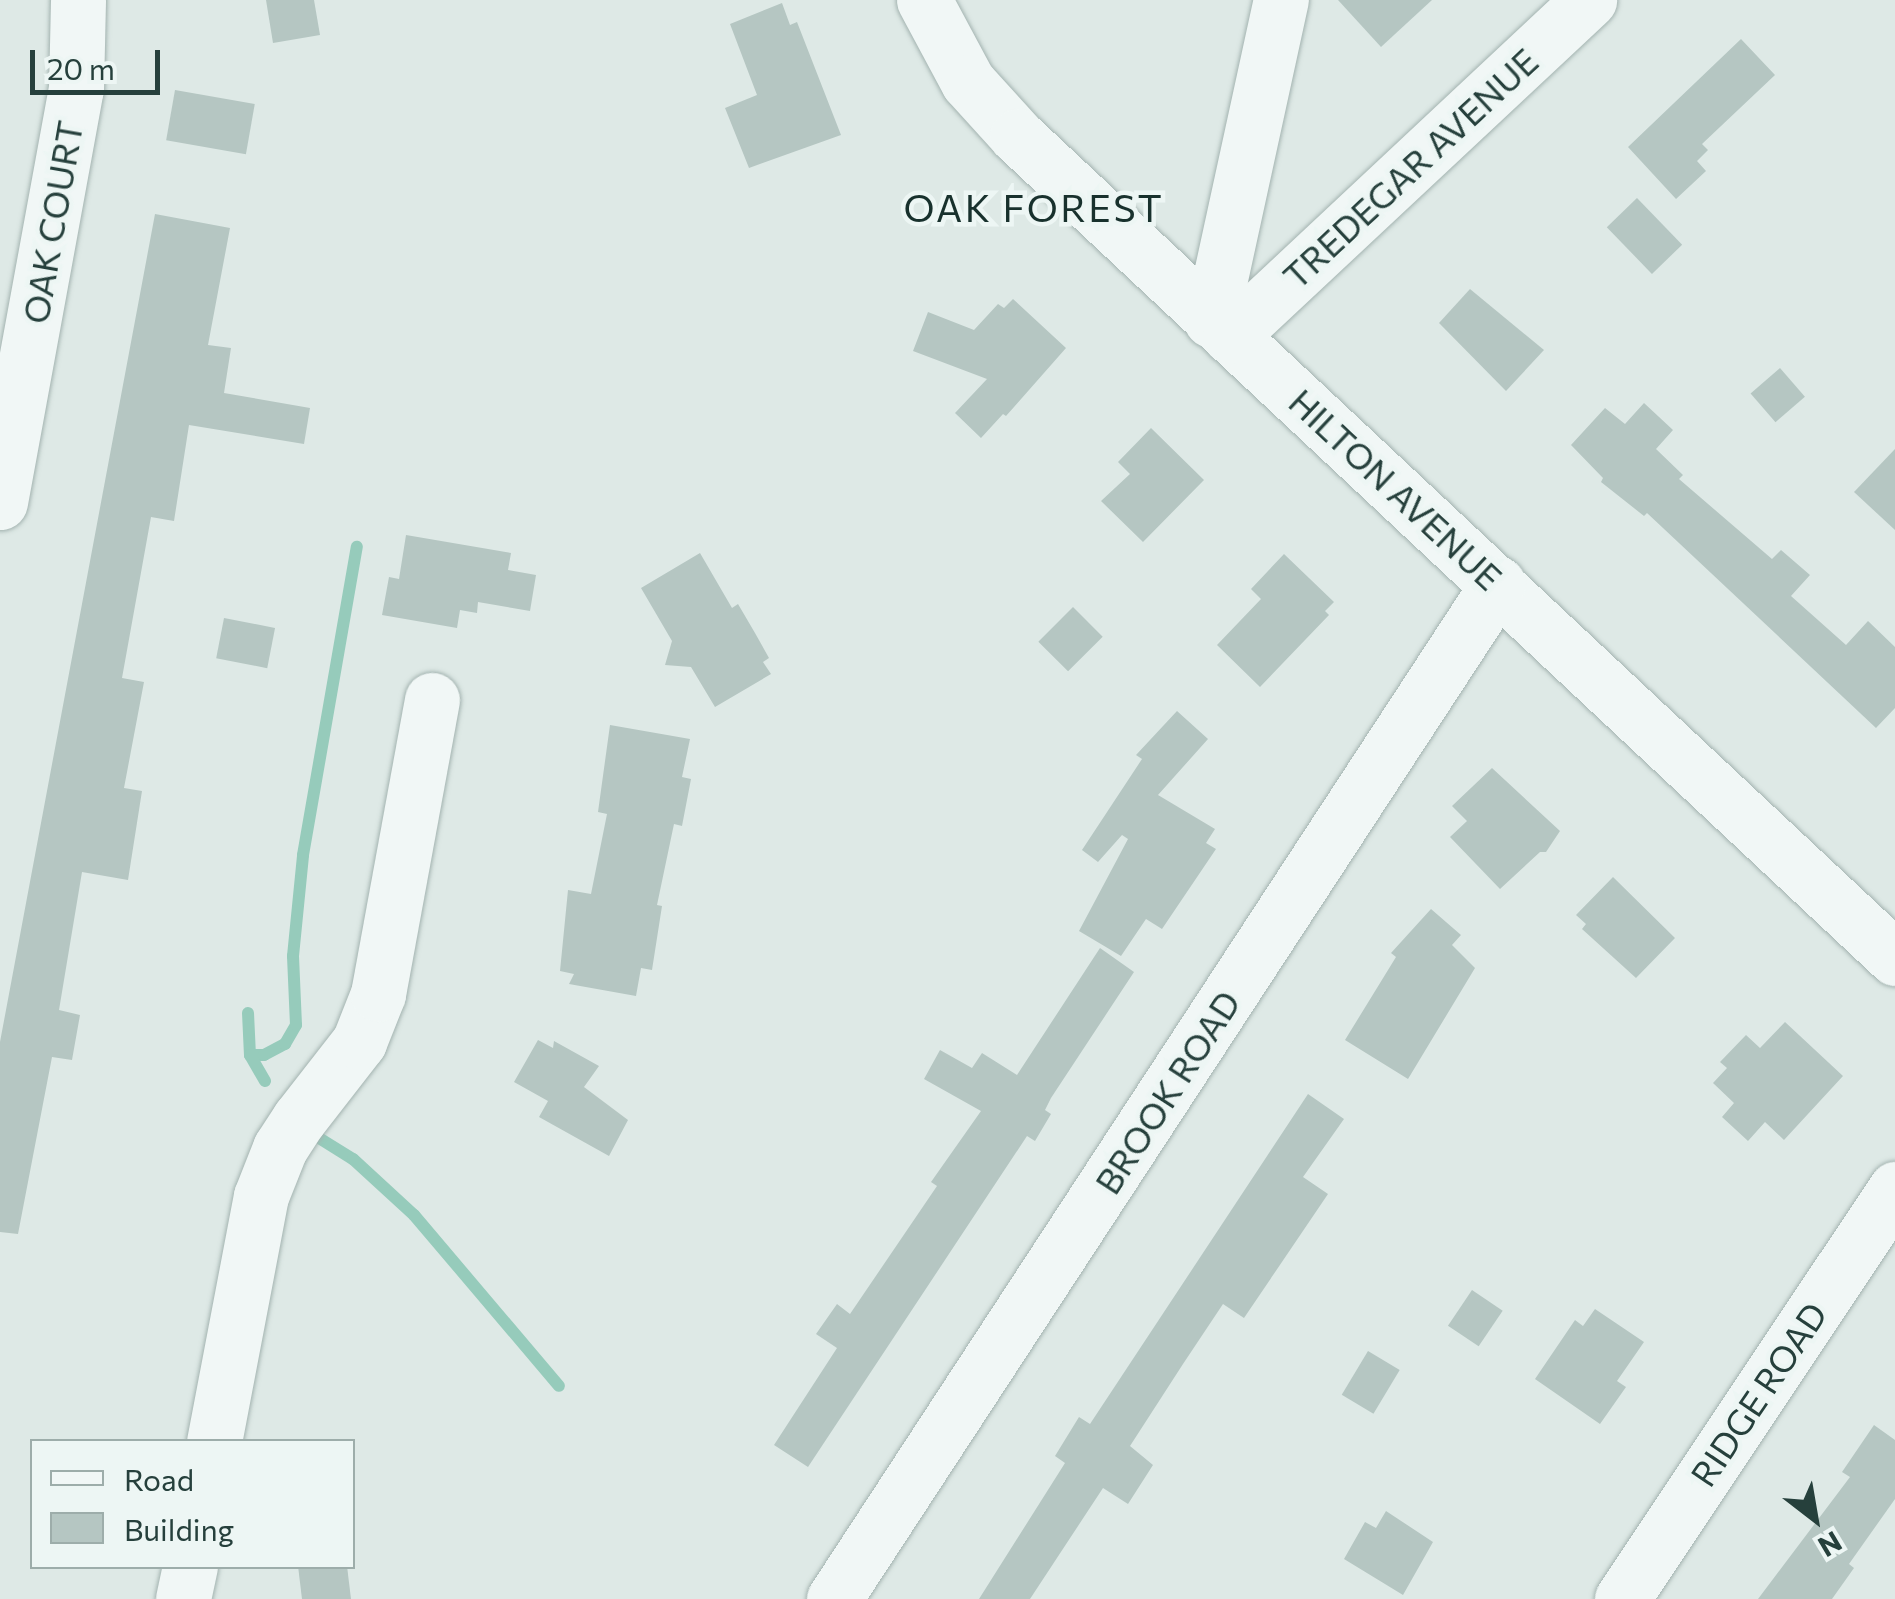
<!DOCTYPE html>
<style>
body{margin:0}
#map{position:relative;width:1895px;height:1599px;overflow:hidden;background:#dee9e6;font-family:Commissioner,sans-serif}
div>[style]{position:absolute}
.stream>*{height:12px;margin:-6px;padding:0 6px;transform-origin:6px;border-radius:6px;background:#96cbbb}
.building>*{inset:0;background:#b5c6c2;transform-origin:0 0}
.roads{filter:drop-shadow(0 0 2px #a3b3b0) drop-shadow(0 0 2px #a3b3b0)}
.minor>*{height:55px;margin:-27.5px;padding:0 27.5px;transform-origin:27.5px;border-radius:27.5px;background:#f1f7f6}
span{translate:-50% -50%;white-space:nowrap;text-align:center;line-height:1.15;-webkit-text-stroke:9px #edf6f4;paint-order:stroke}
.street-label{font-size:35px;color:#26403c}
.neighbourhood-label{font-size:38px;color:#18312d;letter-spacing:2.5px}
.legend{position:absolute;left:30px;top:1439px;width:325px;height:130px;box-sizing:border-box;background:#edf6f4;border:2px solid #9dadaa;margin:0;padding:12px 18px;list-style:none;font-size:30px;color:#26403c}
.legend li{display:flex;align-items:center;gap:20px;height:50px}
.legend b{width:50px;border:2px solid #9dadaa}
.north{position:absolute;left:1765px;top:1469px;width:100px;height:100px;-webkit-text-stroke:8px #edf6f4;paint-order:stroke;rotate:149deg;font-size:28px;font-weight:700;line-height:40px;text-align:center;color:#26403c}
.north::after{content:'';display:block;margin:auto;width:35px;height:45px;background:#26403c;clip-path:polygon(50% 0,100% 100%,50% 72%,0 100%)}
.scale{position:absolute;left:30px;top:50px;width:130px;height:45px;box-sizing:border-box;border:5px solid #26403c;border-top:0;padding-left:12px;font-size:30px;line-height:35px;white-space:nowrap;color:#26403c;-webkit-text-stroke:8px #edf6f4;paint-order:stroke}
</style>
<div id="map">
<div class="stream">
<div style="left:248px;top:1013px;width:42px;rotate:87.3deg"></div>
<div style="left:250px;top:1055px;width:30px;rotate:60deg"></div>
<div style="left:250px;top:1055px;width:14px"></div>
<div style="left:264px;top:1055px;width:24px;rotate:-28deg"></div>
<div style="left:285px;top:1044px;width:22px;rotate:-60deg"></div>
<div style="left:296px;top:1025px;width:69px;rotate:-92.5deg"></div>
<div style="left:293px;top:956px;width:101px;rotate:-84.3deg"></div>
<div style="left:303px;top:855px;width:313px;rotate:-80.1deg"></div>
<div style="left:319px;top:1138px;width:40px;rotate:32deg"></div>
<div style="left:353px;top:1159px;width:83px;rotate:42.6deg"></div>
<div style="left:414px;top:1215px;width:224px;rotate:49.7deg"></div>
</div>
<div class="building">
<div style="clip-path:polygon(266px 0,314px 0,320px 35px,273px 43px)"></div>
<div style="clip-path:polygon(1338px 0,1432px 0,1381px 47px)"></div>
<div style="clip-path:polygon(782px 3px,790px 25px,797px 22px,841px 135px,749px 168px,725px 108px,757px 95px,730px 24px)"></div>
<div style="clip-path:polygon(1741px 39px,1775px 75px,1702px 144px,1708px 150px,1697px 161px,1706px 171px,1676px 199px,1628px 147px)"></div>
<div style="left:175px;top:90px;width:81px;height:51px;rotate:10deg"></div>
<div style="left:1637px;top:198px;width:65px;height:42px;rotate:46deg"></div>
<div style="clip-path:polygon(155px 214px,230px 228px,208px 345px,231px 348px,224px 393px,310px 408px,304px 444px,189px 425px,174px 521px,151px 517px,122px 678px,144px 682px,124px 788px,142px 791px,128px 880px,82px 872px,59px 1010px,80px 1015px,72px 1060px,52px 1057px,18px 1234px,0 1232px,0 1042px)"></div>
<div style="clip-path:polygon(1470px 289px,1544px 350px,1506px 391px,1439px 323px)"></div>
<div style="clip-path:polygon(1013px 299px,1066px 348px,1006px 416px,1003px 414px,981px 438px,955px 413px,987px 379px,913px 351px,928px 312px,974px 330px,998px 304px,1004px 308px)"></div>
<div style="left:1780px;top:368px;width:38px;height:39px;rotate:49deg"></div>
<div style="clip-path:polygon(1644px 403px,1673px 430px,1656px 449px,1683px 475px,1679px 479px,1772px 559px,1781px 550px,1810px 575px,1791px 596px,1846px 645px,1868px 621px,1895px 647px,1895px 708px,1876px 728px,1647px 513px,1644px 516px,1601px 482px,1603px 478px,1571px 445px,1605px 408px,1625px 424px)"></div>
<div style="clip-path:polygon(1151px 428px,1204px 480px,1143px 542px,1101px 501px,1130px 474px,1118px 462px)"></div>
<div style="clip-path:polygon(1895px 449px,1895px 530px,1854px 492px)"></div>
<div style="clip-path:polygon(406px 535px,511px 553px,508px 570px,536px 575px,530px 611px,478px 602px,477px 613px,460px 610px,457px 628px,382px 615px,389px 577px,399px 579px)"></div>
<div style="clip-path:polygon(700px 553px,732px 608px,738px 604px,755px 633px,769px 658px,763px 662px,771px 674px,715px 707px,691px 667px,665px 665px,672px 641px,641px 588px)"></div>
<div style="clip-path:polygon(1284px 554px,1334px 602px,1325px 611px,1329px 615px,1260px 687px,1217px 645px,1261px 599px,1251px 589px)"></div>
<div style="left:1073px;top:607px;width:42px;height:49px;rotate:45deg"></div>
<div style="left:224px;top:618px;width:52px;height:41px;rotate:11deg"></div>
<div style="clip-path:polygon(1177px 711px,1208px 739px,1158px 795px,1215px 829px,1206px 843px,1216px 849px,1162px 929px,1146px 919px,1121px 956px,1079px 931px,1128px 839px,1122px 835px,1098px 862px,1082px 850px,1142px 759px,1136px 755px)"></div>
<div style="clip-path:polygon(610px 725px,690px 739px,682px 777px,691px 779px,682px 826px,674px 824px,657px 905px,662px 906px,652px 970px,641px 968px,636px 996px,569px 984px,574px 974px,560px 971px,568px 890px,591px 894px,607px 814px,598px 812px)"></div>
<div style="clip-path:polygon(1492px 768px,1560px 831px,1546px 852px,1540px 852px,1500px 889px,1450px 837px,1467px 821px,1452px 806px)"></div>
<div style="clip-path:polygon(1613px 877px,1675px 938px,1636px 978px,1582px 929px,1586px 924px,1576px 915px)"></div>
<div style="clip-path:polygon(1431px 909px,1461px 935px,1452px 945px,1475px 968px,1408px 1079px,1345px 1040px,1396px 957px,1391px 953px)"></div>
<div style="clip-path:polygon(1100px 948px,1134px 972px,1051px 1098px,1045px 1110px,1051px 1114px,1035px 1141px,1027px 1136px,808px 1467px,774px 1445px,837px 1348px,816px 1334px,837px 1304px,850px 1314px,937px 1186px,931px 1182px,981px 1111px,924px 1079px,940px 1050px,972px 1068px,982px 1053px,1017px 1075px)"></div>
<div style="clip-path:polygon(1785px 1022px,1843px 1076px,1784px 1140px,1765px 1122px,1748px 1141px,1722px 1117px,1734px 1103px,1713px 1083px,1727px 1068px,1720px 1062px,1746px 1035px,1760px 1048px)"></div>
<div style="clip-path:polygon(538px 1040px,553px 1048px,554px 1041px,599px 1066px,584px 1087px,628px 1120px,609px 1156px,539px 1117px,548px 1101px,514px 1082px)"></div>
<div style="clip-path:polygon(1308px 1094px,1344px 1119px,1303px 1177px,1328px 1194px,1244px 1318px,1223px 1304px,1183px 1364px,1130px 1446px,1153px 1465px,1128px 1504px,1103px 1488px,1030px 1599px,979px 1599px,1065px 1463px,1055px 1456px,1079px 1417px,1090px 1424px)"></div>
<div style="left:1472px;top:1290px;width:37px;height:43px;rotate:34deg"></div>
<div style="clip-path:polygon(1595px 1309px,1644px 1342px,1617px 1381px,1626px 1387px,1600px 1424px,1535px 1379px,1575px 1320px,1583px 1326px)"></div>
<div style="left:1368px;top:1351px;width:37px;height:51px;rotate:31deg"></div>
<div style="clip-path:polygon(1874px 1425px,1895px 1440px,1895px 1499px,1849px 1564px,1854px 1568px,1832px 1599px,1758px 1599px,1850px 1477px,1842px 1472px)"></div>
<div style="clip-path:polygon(1386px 1511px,1433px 1542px,1403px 1595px,1344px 1559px,1365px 1522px,1376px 1528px)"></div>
<div style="clip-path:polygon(298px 1566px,347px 1566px,351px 1599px,302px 1599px)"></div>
</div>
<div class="roads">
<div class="minor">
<div style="left:924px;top:0;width:93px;rotate:61.8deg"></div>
<div style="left:968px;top:82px;width:73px;rotate:47.8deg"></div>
<div style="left:1017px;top:136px;width:1203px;rotate:43.11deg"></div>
<div style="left:1211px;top:320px;width:328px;rotate:-77.7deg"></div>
<div style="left:1230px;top:336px;width:492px;rotate:-43.1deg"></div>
<div style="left:0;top:502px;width:420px;rotate:-79.6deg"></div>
<div style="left:76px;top:89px;width:89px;rotate:-88.7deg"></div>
<div style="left:214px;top:1442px;width:250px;rotate:-79.2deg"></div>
<div style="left:261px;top:1196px;width:52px;rotate:-68.4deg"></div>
<div style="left:280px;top:1148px;width:35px;rotate:-57deg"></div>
<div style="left:299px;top:1119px;width:98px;rotate:-52.1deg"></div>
<div style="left:359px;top:1042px;width:52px;rotate:-68.4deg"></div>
<div style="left:378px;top:994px;width:299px;rotate:-79.6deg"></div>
<div style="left:183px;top:1599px;width:34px;rotate:-78deg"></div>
<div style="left:834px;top:1599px;width:1213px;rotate:-56.81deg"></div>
<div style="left:1622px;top:1599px;width:493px;rotate:-56.3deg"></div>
</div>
</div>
<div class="street-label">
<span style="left:1410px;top:168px;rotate:-43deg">TREDEGAR AVENUE</span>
<span style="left:52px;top:222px;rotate:-80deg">OAK COURT</span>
<span style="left:1396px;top:489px;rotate:43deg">HILTON AVENUE</span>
<span style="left:1167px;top:1092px;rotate:-57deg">BROOK ROAD</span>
<span style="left:1758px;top:1394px;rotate:-56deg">RIDGE ROAD</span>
</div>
<div class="neighbourhood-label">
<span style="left:1034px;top:207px">OAK FOREST</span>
</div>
<ul class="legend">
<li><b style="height:12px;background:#f1f7f6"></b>Road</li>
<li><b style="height:28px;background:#b5c6c2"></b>Building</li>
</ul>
<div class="north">N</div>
<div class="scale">20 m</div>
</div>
